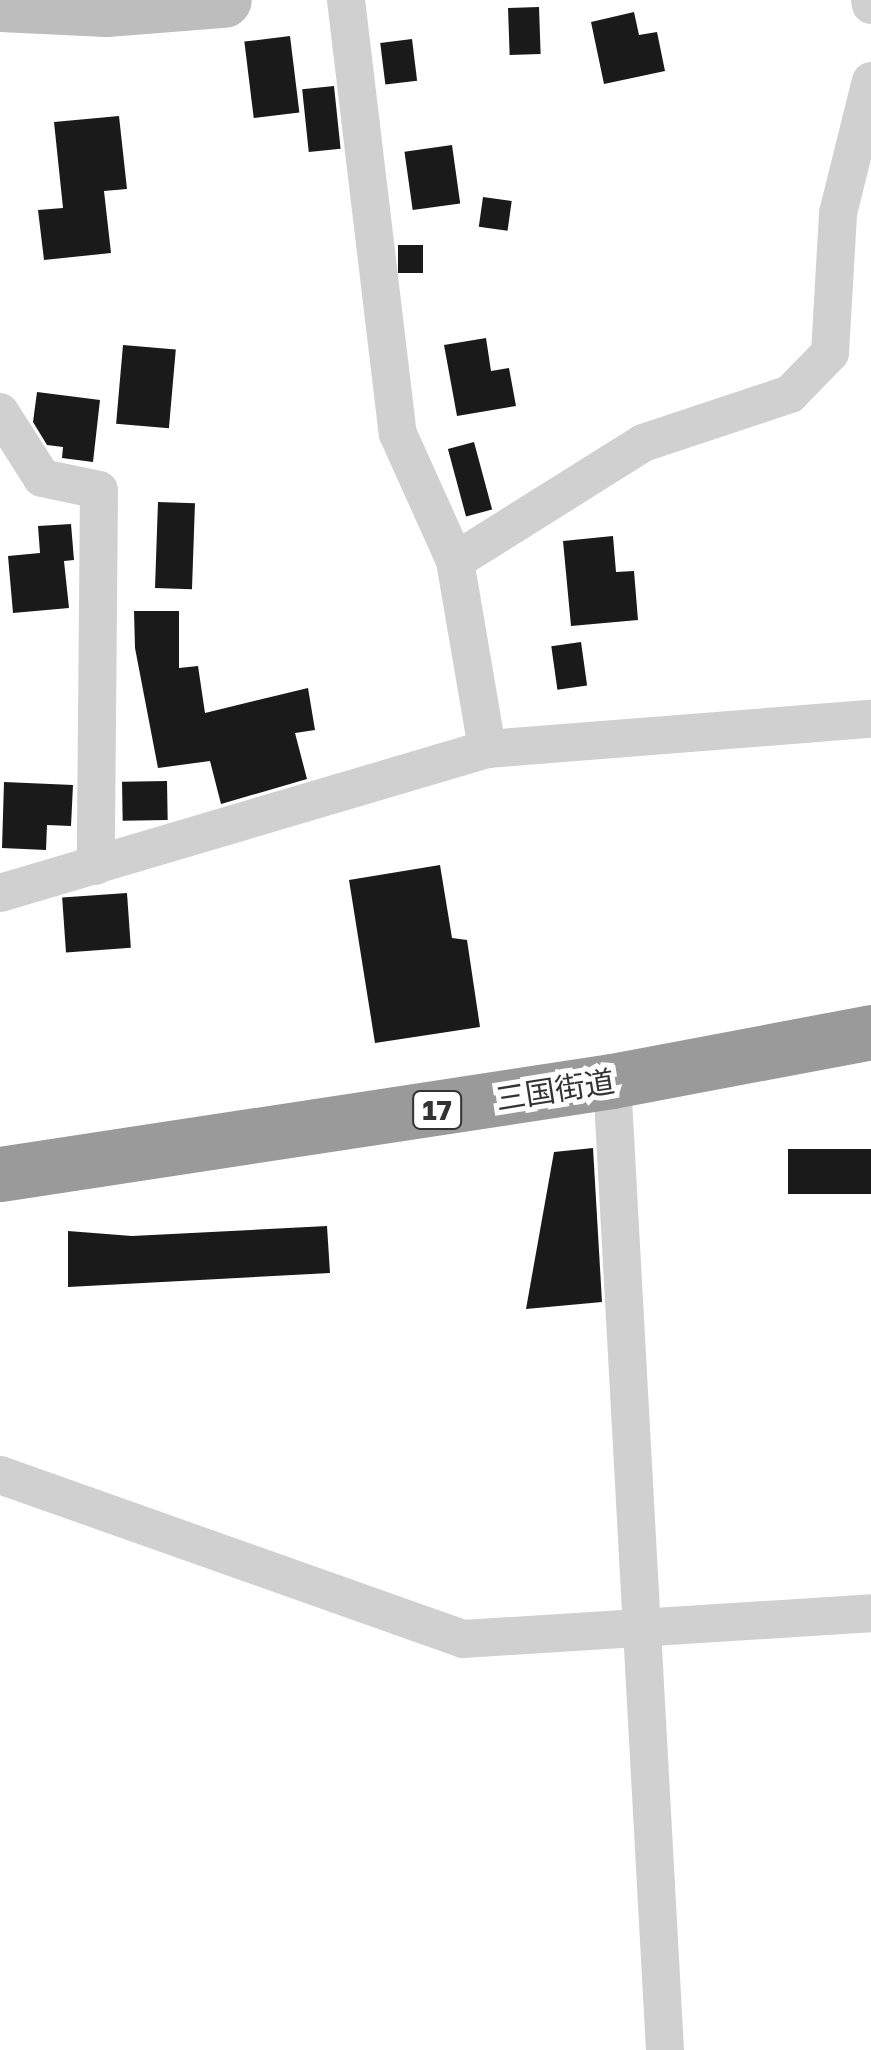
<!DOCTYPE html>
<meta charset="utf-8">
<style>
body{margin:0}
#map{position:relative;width:871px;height:2050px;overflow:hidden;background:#fff;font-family:"Golos Text","Noto Sans JP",sans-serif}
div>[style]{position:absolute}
.building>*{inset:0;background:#1a1a1a;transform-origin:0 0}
.street>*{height:38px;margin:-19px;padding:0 19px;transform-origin:19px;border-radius:19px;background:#d0d0d0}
.secondary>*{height:55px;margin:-27.5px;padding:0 27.5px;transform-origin:27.5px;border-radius:27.5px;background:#bdbdbd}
.highway>*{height:55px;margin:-27.5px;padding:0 27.5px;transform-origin:27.5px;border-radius:27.5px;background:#9a9a9a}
span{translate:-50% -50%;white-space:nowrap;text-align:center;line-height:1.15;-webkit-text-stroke:10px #fff;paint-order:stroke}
.shield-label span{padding:2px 8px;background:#fff;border:2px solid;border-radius:8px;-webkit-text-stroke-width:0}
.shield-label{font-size:28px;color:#333;font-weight:700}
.street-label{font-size:30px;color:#333}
</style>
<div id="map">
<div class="building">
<div style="left:539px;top:7px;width:47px;height:31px;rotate:88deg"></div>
<div style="clip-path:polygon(634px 12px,639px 35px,657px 32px,665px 71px,604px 84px,591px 22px)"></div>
<div style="left:290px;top:36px;width:77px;height:46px;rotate:83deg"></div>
<div style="left:412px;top:39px;width:42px;height:32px;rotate:83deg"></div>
<div style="left:334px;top:86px;width:63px;height:32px;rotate:84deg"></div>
<div style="clip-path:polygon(119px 116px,127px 189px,104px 191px,111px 253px,44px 260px,38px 210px,63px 208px,54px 122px)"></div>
<div style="left:452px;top:145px;width:59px;height:48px;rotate:82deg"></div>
<div style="left:483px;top:197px;width:29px;height:30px;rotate:8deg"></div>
<div style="left:398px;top:245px;width:25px;height:28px"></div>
<div style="clip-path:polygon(486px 338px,491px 371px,509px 368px,516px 406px,457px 416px,444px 345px)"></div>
<div style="left:123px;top:345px;width:53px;height:79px;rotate:5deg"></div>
<div style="clip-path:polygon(37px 392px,100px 400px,93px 462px,62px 458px,63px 447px,47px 445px,33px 422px)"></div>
<div style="left:474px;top:442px;width:70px;height:27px;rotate:75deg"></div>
<div style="left:158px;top:502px;width:37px;height:86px;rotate:2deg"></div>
<div style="clip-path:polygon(71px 524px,74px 560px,64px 561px,69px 608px,13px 613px,8px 556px,40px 553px,38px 526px)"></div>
<div style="clip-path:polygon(613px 536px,616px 572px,634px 571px,638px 620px,571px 626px,563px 541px)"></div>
<div style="clip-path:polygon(134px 611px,179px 611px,179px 668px,198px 666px,205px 713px,308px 688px,315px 730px,295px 733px,307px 779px,221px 804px,210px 761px,158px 768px,135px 648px)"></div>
<div style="left:581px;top:642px;width:44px;height:30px;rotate:82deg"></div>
<div style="left:167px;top:781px;width:39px;height:45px;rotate:89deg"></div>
<div style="clip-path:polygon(4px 782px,73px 785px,71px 826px,47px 825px,46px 850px,2px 848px)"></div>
<div style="clip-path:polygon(440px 865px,452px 938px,467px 940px,480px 1027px,375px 1043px,349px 880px)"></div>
<div style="left:127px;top:893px;width:55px;height:65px;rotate:86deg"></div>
<div style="clip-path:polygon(593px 1148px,602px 1302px,526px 1309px,554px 1152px)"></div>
<div style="left:871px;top:1149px;width:45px;height:83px;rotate:90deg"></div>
<div style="clip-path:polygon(327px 1226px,330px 1273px,68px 1287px,68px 1231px,132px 1236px)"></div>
</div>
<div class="street">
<div style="left:346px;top:0;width:437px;rotate:83.2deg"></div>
<div style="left:398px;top:434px;width:139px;rotate:65.8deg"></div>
<div style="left:455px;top:561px;width:191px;rotate:80.3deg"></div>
<div style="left:870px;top:0;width:5px;rotate:79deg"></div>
<div style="left:0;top:412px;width:78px;rotate:57.5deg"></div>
<div style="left:42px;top:478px;width:58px;rotate:11.9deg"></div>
<div style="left:99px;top:490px;width:376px;rotate:90.5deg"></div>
<div style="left:455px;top:561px;width:222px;rotate:-32.1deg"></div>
<div style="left:643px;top:443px;width:155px;rotate:-18.4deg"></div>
<div style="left:790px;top:394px;width:57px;rotate:-45.7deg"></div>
<div style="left:830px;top:353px;width:140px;rotate:-86.7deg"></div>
<div style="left:838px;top:213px;width:136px;rotate:-76deg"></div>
<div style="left:0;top:893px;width:508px;rotate:-16.47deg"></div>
<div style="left:487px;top:749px;width:385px;rotate:-4.5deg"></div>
<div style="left:612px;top:1081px;width:970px;rotate:86.87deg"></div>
<div style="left:0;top:1475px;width:491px;rotate:19.5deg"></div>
<div style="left:463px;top:1639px;width:409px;rotate:-3.6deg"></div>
</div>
<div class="secondary">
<div style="left:0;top:4px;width:106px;rotate:2.7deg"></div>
<div style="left:106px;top:9px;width:118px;rotate:-4.4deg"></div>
</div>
<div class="highway">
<div style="left:0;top:1174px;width:619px;rotate:-8.64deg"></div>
<div style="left:612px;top:1081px;width:264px;rotate:-10.7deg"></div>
</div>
<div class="shield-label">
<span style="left:437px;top:1110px">17</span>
</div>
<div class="street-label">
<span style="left:555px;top:1090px;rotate:-9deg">三国街道</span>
</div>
</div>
